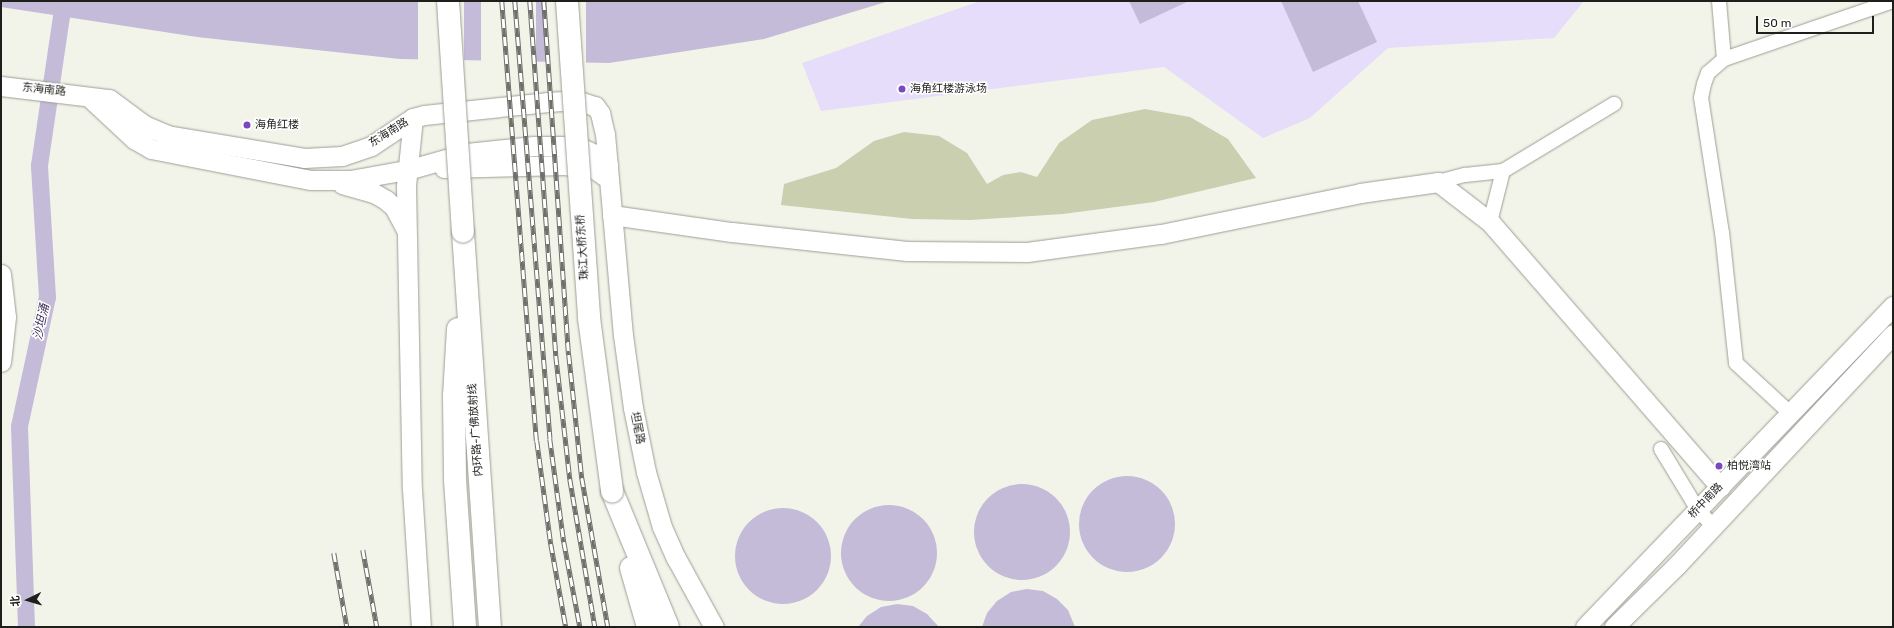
<!DOCTYPE html>
<meta charset="utf-8">
<style>
body{margin:0}
#map{position:relative;width:1894px;height:628px;overflow:hidden;background:#f2f4ea;font-family:Rubik,"Noto Sans SC",sans-serif}
div>[style]{position:absolute}
.green>*{inset:0;background:#e6ddfb}
.water>*{inset:0;background:#c3bbd8}
.round{border-radius:50%}
.pier>*{inset:0;background:#f2f4ea;transform-origin:0 0}
.canal>*{height:17px;margin:-8.5px;padding:0 8.5px;transform-origin:8.5px;border-radius:8.5px;background:#c3bbd8}
.building>*{inset:0;background:#cacfb0}
.roads{filter:drop-shadow(0 0 1px #9c9e94) drop-shadow(0 0 1px #9c9e94)}
.street>*{height:14px;margin:-7px;padding:0 7px;transform-origin:7px;border-radius:7px;background:#fff}
.secondary>*{height:19px;margin:-9.5px;padding:0 9.5px;transform-origin:9.5px;border-radius:9.5px;background:#fff}
.highway>*{height:22px;margin:-11px;padding:0 11px;transform-origin:11px;border-radius:11px;background:#fff}
.rail>*{height:4.5px;margin-top:-2.25px;transform-origin:0;background:repeating-linear-gradient(90deg,#fff 0 9px,#6f706a 0 18px);box-sizing:border-box;border-block:1px solid #6f706a}
.bridges{filter:drop-shadow(0 0 1px #9c9e94) drop-shadow(0 0 1px #9c9e94)}
.highway-bridge>*{height:22px;margin:-11px;padding:0 11px;transform-origin:11px;border-radius:11px;background:#fff}
.dots>*{width:11px;height:11px;translate:-50% -50%;box-sizing:border-box;border:2px solid #fff;border-radius:50%}
span{translate:-50% -50%;white-space:nowrap;text-align:center;line-height:1.15;-webkit-text-stroke:3px #fff;paint-order:stroke}
.poi-label{font-size:11px;color:#1e1f1b}
.left{translate:0 -50%;text-align:left}
.street-label{font-size:11px;color:#1e1f1b}
.water-label{font-size:12px;color:#41325c;font-style:italic}
.frame{position:absolute;inset:0;border:2px solid #1e1f1b;pointer-events:none}
.north{position:absolute;left:8px;top:580px;width:40px;height:40px;-webkit-text-stroke:3px #fff;paint-order:stroke;rotate:265deg;font-size:11px;font-weight:700;line-height:16px;text-align:center;color:#1e1f1b}
.north::after{content:'';display:block;margin:auto;width:14px;height:18px;background:#1e1f1b;clip-path:polygon(50% 0,100% 100%,50% 72%,0 100%)}
.scale{position:absolute;left:1756px;top:16px;width:118px;height:18px;box-sizing:border-box;border:2px solid #1e1f1b;border-top:0;padding-left:5px;font-size:12px;line-height:14px;white-space:nowrap;color:#1e1f1b;-webkit-text-stroke:3px #fff;paint-order:stroke}
</style>
<div id="map">
<div class="green">
<div style="clip-path:polygon(980px 1px,1584px 1px,1554px 38px,1388px 48px,1310px 118px,1263px 138px,1164px 67px,821px 111px,802px 63px)"></div>
</div>
<div class="water">
<div style="clip-path:polygon(1px 1px,889px 1px,764px 39px,609px 63px,400px 59px,197px 37px,1px 7px)"></div>
<div style="clip-path:polygon(1129px 1px,1189px 1px,1140px 24px)"></div>
<div style="clip-path:polygon(1281px 1px,1358px 1px,1377px 42px,1313px 72px)"></div>
<div class="round" style="left:1079px;top:476px;width:96px;height:96px"></div>
<div class="round" style="left:974px;top:484px;width:96px;height:96px"></div>
<div class="round" style="left:841px;top:505px;width:96px;height:96px"></div>
<div class="round" style="left:735px;top:508px;width:96px;height:96px"></div>
<div style="clip-path:polygon(1027px 589px,1043px 591px,1057px 599px,1068px 610px,1075px 627px,982px 627px,987px 613px,997px 601px,1011px 592px)"></div>
<div style="clip-path:polygon(897px 604px,913px 606px,927px 614px,939px 627px,858px 627px,867px 616px,881px 607px)"></div>
</div>
<div class="pier">
<div style="left:418px;top:1px;width:46px;height:60px"></div>
<div style="left:481px;top:1px;width:55px;height:61px"></div>
<div style="left:546px;top:1px;width:40px;height:63px"></div>
</div>
<div class="canal">
<div style="left:26px;top:627px;width:201px;rotate:-92deg"></div>
<div style="left:19px;top:426px;width:132px;rotate:-77.8deg"></div>
<div style="left:47px;top:297px;width:132px;rotate:-93.5deg"></div>
<div style="left:39px;top:165px;width:151px;rotate:-81.6deg"></div>
</div>
<div class="building">
<div style="clip-path:polygon(1145px 109px,1190px 117px,1228px 139px,1256px 178px,1154px 202px,1063px 214px,970px 220px,912px 219px,781px 205px,784px 184px,836px 168px,874px 141px,904px 132px,939px 136px,967px 153px,987px 184px,1003px 175px,1021px 172px,1037px 177px,1059px 143px,1092px 120px)"></div>
</div>
<div class="roads">
<div class="street">
<div style="left:1719px;top:1px;width:58px;rotate:85.1deg"></div>
<div style="left:1438px;top:182px;width:28px;rotate:-15deg"></div>
<div style="left:1465px;top:175px;width:38px;rotate:-6deg"></div>
<div style="left:1490px;top:222px;width:53px;rotate:-75.7deg"></div>
<div style="left:1503px;top:171px;width:130px;rotate:-31.1deg"></div>
<div style="left:1791px;top:414px;width:75px;rotate:-137.2deg"></div>
<div style="left:1736px;top:363px;width:131px;rotate:-96.1deg"></div>
<div style="left:1722px;top:233px;width:137px;rotate:-98.8deg"></div>
<div style="left:1701px;top:98px;width:14px;rotate:-78deg"></div>
<div style="left:1704px;top:84px;width:12px;rotate:-70deg"></div>
<div style="left:1708px;top:73px;width:21px;rotate:-41deg"></div>
<div style="left:1724px;top:59px;width:179px;rotate:-18.9deg"></div>
<div style="left:1661px;top:449px;width:71px;rotate:58.8deg"></div>
<div style="left:1698px;top:510px;width:22px;rotate:47deg"></div>
</div>
<div class="secondary">
<div style="left:1px;top:86px;width:109px;rotate:6.9deg"></div>
<div style="left:109px;top:99px;width:44px;rotate:36.6deg"></div>
<div style="left:144px;top:125px;width:25px;rotate:23deg"></div>
<div style="left:167px;top:135px;width:139px;rotate:9.5deg"></div>
<div style="left:304px;top:158px;width:38px;rotate:-3deg"></div>
<div style="left:342px;top:156px;width:31px;rotate:-19deg"></div>
<div style="left:371px;top:146px;width:50px;rotate:-33.7deg"></div>
<div style="left:413px;top:118px;width:11px;rotate:-15deg"></div>
<div style="left:424px;top:115px;width:125px;rotate:-6deg"></div>
<div style="left:548px;top:102px;width:28px;rotate:-4deg"></div>
<div style="left:576px;top:100px;width:20px;rotate:18deg"></div>
<div style="left:595px;top:106px;width:9px;rotate:54deg"></div>
<div style="left:600px;top:113px;width:22px;rotate:77deg"></div>
<div style="left:605px;top:134px;width:202px;rotate:84.9deg"></div>
<div style="left:623px;top:335px;width:74px;rotate:82.2deg"></div>
<div style="left:633px;top:408px;width:65px;rotate:78.5deg"></div>
<div style="left:646px;top:472px;width:57px;rotate:73.8deg"></div>
<div style="left:662px;top:527px;width:34px;rotate:66deg"></div>
<div style="left:676px;top:558px;width:79px;rotate:61.2deg"></div>
<div style="left:89px;top:97px;width:62px;rotate:43deg"></div>
<div style="left:134px;top:139px;width:20px;rotate:30deg"></div>
<div style="left:151px;top:149px;width:163px;rotate:11deg"></div>
<div style="left:311px;top:180px;width:39px"></div>
<div style="left:350px;top:180px;width:58px;rotate:-10deg"></div>
<div style="left:407px;top:170px;width:62px;rotate:-15.8deg"></div>
<div style="left:467px;top:153px;width:67px;rotate:-6deg"></div>
<div style="left:534px;top:146px;width:32px"></div>
<div style="left:566px;top:146px;width:18px;rotate:9deg"></div>
<div style="left:584px;top:149px;width:17px;rotate:25deg"></div>
<div style="left:599px;top:156px;width:13px;rotate:45deg"></div>
<div style="left:413px;top:118px;width:68px;rotate:95.9deg"></div>
<div style="left:406px;top:186px;width:303px;rotate:88.9deg"></div>
<div style="left:412px;top:489px;width:138px;rotate:86.3deg"></div>
<div style="left:444px;top:168px;width:120px;rotate:-1.4deg"></div>
<div style="left:564px;top:165px;width:29px;rotate:6deg"></div>
<div style="left:593px;top:168px;width:19px;rotate:35deg"></div>
<div style="left:342px;top:184px;width:33px;rotate:16deg"></div>
<div style="left:374px;top:193px;width:14px;rotate:30deg"></div>
<div style="left:386px;top:200px;width:11px;rotate:41deg"></div>
<div style="left:394px;top:207px;width:24px;rotate:62deg"></div>
<div style="left:612px;top:215px;width:121px;rotate:8.1deg"></div>
<div style="left:732px;top:232px;width:176px;rotate:6.2deg"></div>
<div style="left:907px;top:251px;width:120px;rotate:0.5deg"></div>
<div style="left:1027px;top:252px;width:135px;rotate:-7.7deg"></div>
<div style="left:1161px;top:234px;width:203px;rotate:-11.6deg"></div>
<div style="left:1360px;top:193px;width:79px;rotate:-8deg"></div>
<div style="left:1438px;top:182px;width:66px;rotate:37.6deg"></div>
<div style="left:1490px;top:222px;width:351px;rotate:49deg"></div>
<div style="left:1px;top:274px;width:43px;rotate:83.4deg"></div>
<div style="left:6px;top:317px;width:45px;rotate:96.3deg"></div>
<div style="left:1585px;top:627px;width:445px;rotate:-46.2deg"></div>
<div style="left:1614px;top:627px;width:88px;rotate:-44.5deg"></div>
<div style="left:1677px;top:565px;width:316px;rotate:-46.9deg"></div>
</div>
<div class="highway">
<div style="left:463px;top:232px;width:396px;rotate:86.1deg"></div>
<div style="left:458px;top:329px;width:67px;rotate:93.4deg"></div>
<div style="left:454px;top:396px;width:84px;rotate:89.3deg"></div>
<div style="left:455px;top:480px;width:147px;rotate:86.1deg"></div>
<div style="left:612px;top:491px;width:147px;rotate:67.6deg"></div>
<div style="left:631px;top:568px;width:61px;rotate:73.9deg"></div>
</div>
</div>
<div class="rail">
<div style="left:502px;top:1px;width:441px;rotate:85.5deg"></div>
<div style="left:537px;top:441px;width:104px;rotate:82.3deg"></div>
<div style="left:551px;top:544px;width:84px;rotate:79.8deg"></div>
<div style="left:515px;top:1px;width:439px;rotate:85.4deg"></div>
<div style="left:550px;top:439px;width:104px;rotate:82.3deg"></div>
<div style="left:564px;top:542px;width:86px;rotate:79.3deg"></div>
<div style="left:530px;top:1px;width:356px;rotate:85.8deg"></div>
<div style="left:556px;top:356px;width:124px;rotate:83.5deg"></div>
<div style="left:570px;top:479px;width:150px;rotate:80.4deg"></div>
<div style="left:544px;top:1px;width:355px;rotate:86deg"></div>
<div style="left:569px;top:355px;width:124px;rotate:84deg"></div>
<div style="left:582px;top:478px;width:151px;rotate:80.1deg"></div>
<div style="left:363px;top:550px;width:78px;rotate:79.7deg"></div>
<div style="left:334px;top:553px;width:75px;rotate:80deg"></div>
</div>
<div class="bridges">
<div class="highway-bridge">
<div style="left:448px;top:1px;width:231px;rotate:86.3deg"></div>
<div style="left:567px;top:1px;width:318px;rotate:86deg"></div>
<div style="left:589px;top:318px;width:175px;rotate:82.4deg"></div>
</div>
</div>
<div class="dots">
<div style="left:902px;top:89px;background:#7a49c1"></div>
<div style="left:247px;top:125px;background:#7a49c1"></div>
<div style="left:1719px;top:466px;background:#7a49c1"></div>
</div>
<div class="poi-label">
<span class="left" style="left:910px;top:89px">海角红楼游泳场</span>
<span class="left" style="left:255px;top:125px">海角红楼</span>
<span class="left" style="left:1727px;top:466px">柏悦湾站</span>
</div>
<div class="street-label">
<span style="left:44px;top:90px;rotate:6deg">东海南路</span>
<span style="left:389px;top:133px;rotate:-32deg">东海南路</span>
<span style="left:583px;top:247px;rotate:-94deg">珠江大桥东桥</span>
<span style="left:637px;top:428px;rotate:79deg">坦尾路</span>
<span style="left:476px;top:430px;rotate:-94deg">内环路-广佛放射线</span>
<span style="left:1706px;top:501px;rotate:-46deg">桥中南路</span>
</div>
<div class="water-label">
<span style="left:42px;top:322px;rotate:-78deg">沙坦涌</span>
</div>
<div class="frame"></div>
<div class="north">北</div>
<div class="scale">50 m</div>
</div>
